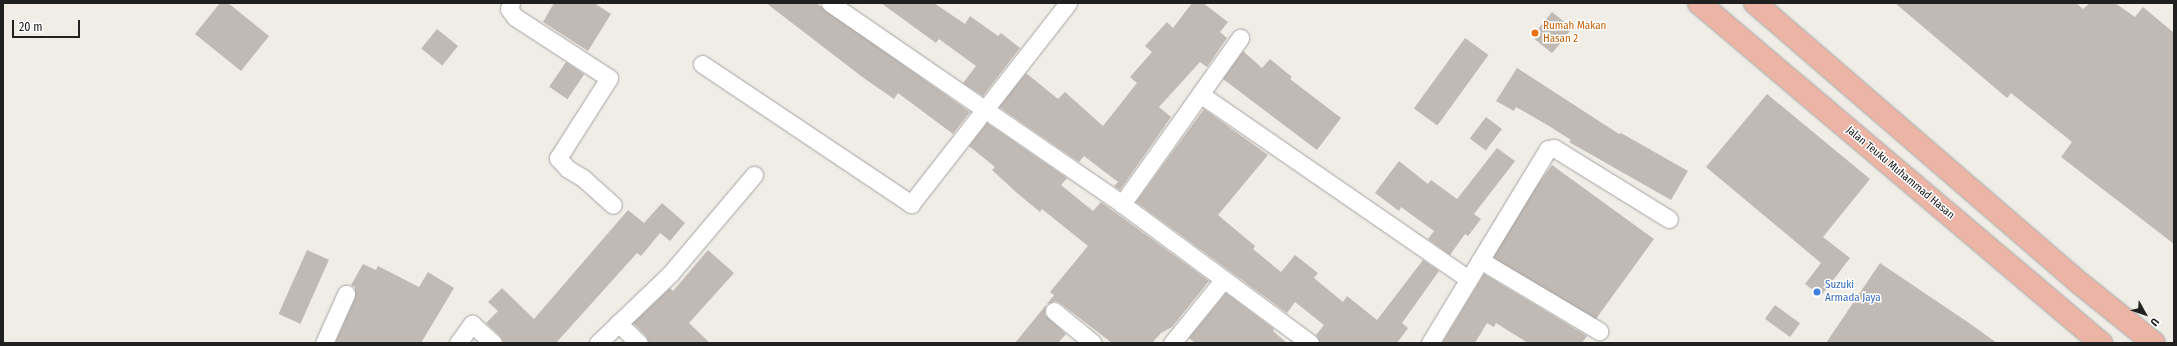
<!DOCTYPE html>
<style>
body{margin:0}
#map{position:relative;width:2177px;height:346px;overflow:hidden;background:#f0ede7;font-family:"Fira Sans Condensed",sans-serif}
div>[style]{position:absolute}
.building>*{inset:0;background:#c0b9b4;transform-origin:0 0}
.roads{filter:drop-shadow(0 0 1px #a4a4a4) drop-shadow(0 0 1px #a4a4a4)}
.minor>*{height:17px;margin:-8.5px;padding:0 8.5px;transform-origin:8.5px;border-radius:8.5px;background:#fff}
.trunk>*{height:22px;margin:-11px;padding:0 11px;transform-origin:11px;border-radius:11px;background:#ebb4a4}
.dots>*{width:11px;height:11px;translate:-50% -50%;box-sizing:border-box;border:2px solid #fff;border-radius:50%}
span{translate:-50% -50%;white-space:nowrap;text-align:center;line-height:1.15;-webkit-text-stroke:3px #fff;paint-order:stroke}
.food-label{font-size:11px;color:#c56008}
.left{translate:0 -50%;text-align:left}
.street-label{font-size:11px;color:#202020}
.shop-label{font-size:11px;color:#366cbe}
.frame{position:absolute;inset:0;border:4px solid #202020;pointer-events:none}
.north{position:absolute;left:2125px;top:294px;width:40px;height:40px;-webkit-text-stroke:3px #fff;paint-order:stroke;rotate:130deg;font-size:11px;font-weight:700;line-height:16px;text-align:center;color:#202020}
.north::after{content:'';display:block;margin:auto;width:14px;height:18px;background:#202020;clip-path:polygon(50% 0,100% 100%,50% 72%,0 100%)}
.scale{position:absolute;left:12px;top:20px;width:68px;height:18px;box-sizing:border-box;border:2px solid #202020;border-top:0;padding-left:5px;font-size:12px;line-height:14px;white-space:nowrap;color:#202020;-webkit-text-stroke:3px #fff;paint-order:stroke}
</style>
<div id="map">
<div class="building">
<div style="clip-path:polygon(220px 3px,228px 3px,269px 36px,241px 71px,195px 34px)"></div>
<div style="clip-path:polygon(554px 3px,594px 3px,611px 14px,588px 51px,543px 22px)"></div>
<div style="clip-path:polygon(766px 3px,816px 3px,970px 112px,953px 134px,898px 93px,894px 99px,865px 79px)"></div>
<div style="clip-path:polygon(881px 3px,934px 3px,965px 24px,970px 16px,998px 36px,1001px 33px,1020px 48px,983px 96px,963px 83px,976px 66px,939px 39px,936px 43px)"></div>
<div style="clip-path:polygon(1192px 3px,1203px 3px,1228px 22px,1220px 32px,1227px 38px,1207px 67px,1200px 62px,1159px 107px,1171px 117px,1120px 190px,1114px 186px,1118px 182px,1084px 156px,1079px 162px,999px 107px,1026px 73px,1058px 99px,1065px 92px,1103px 126px,1137px 83px,1130px 77px,1152px 52px,1145px 46px,1167px 22px,1173px 28px)"></div>
<div style="clip-path:polygon(1895px 3px,2076px 3px,2083px 9px,2090px 3px,2115px 3px,2135px 17px,2143px 7px,2174px 33px,2174px 244px,2061px 157px,2072px 142px,2011px 93px,2007px 98px)"></div>
<div style="left:1552px;top:12px;width:26px;height:32px;rotate:39deg"></div>
<div style="left:437px;top:29px;width:27px;height:25px;rotate:39deg"></div>
<div style="left:1465px;top:38px;width:29px;height:87px;rotate:36deg"></div>
<div style="clip-path:polygon(1243px 51px,1262px 68px,1270px 59px,1292px 77px,1290px 79px,1341px 118px,1317px 150px,1223px 79px)"></div>
<div style="left:566px;top:62px;width:22px;height:30px;rotate:34deg"></div>
<div style="clip-path:polygon(1517px 68px,1619px 134px,1621px 133px,1688px 171px,1671px 200px,1569px 142px,1571px 140px,1549px 126px,1516px 107px,1514px 111px,1496px 101px)"></div>
<div style="clip-path:polygon(1767px 94px,1870px 179px,1823px 237px,1850px 258px,1821px 296px,1805px 284px,1821px 263px,1706px 167px)"></div>
<div style="clip-path:polygon(1204px 109px,1268px 155px,1218px 215px,1255px 246px,1253px 249px,1281px 272px,1295px 255px,1318px 273px,1314px 278px,1343px 302px,1347px 296px,1377px 320px,1423px 260px,1439px 271px,1402px 323px,1408px 328px,1397px 343px,1320px 343px,1316px 335px,1324px 325px,1295px 302px,1287px 313px,1136px 202px)"></div>
<div style="left:1486px;top:117px;width:20px;height:27px;rotate:37deg"></div>
<div style="clip-path:polygon(987px 123px,1067px 178px,1061px 185px,1093px 211px,1101px 202px,1209px 281px,1172px 327px,1161px 333px,1152px 343px,1112px 343px,1060px 303px,1055px 301px,1047px 304px,1054px 295px,1050px 292px,1088px 246px,1042px 209px,1040px 212px,1017px 193px,992px 170px,995px 167px,969px 146px)"></div>
<div style="clip-path:polygon(1497px 148px,1515px 161px,1474px 214px,1481px 219px,1468px 236px,1465px 234px,1450px 255px,1428px 239px,1434px 231px,1401px 207px,1399px 211px,1375px 193px,1399px 161px,1428px 184px,1431px 180px,1457px 199px)"></div>
<div style="left:1552px;top:165px;width:126px;height:109px;rotate:36deg"></div>
<div style="clip-path:polygon(662px 203px,685px 223px,670px 241px,660px 233px,641px 256px,637px 253px,556px 343px,504px 343px,500px 336px,486px 323px,498px 311px,488px 302px,502px 288px,534px 319px,628px 210px,644px 223px)"></div>
<div style="left:307px;top:250px;width:24px;height:70px;rotate:24deg"></div>
<div style="clip-path:polygon(708px 250px,734px 273px,689px 323px,710px 343px,649px 343px,646px 336px,633px 323px,670px 288px,673px 291px)"></div>
<div style="clip-path:polygon(1880px 263px,1969px 323px,1997px 343px,1826px 343px)"></div>
<div style="clip-path:polygon(363px 264px,376px 270px,378px 266px,419px 287px,428px 272px,454px 288px,421px 343px,335px 343px,355px 298px,355px 287px,351px 285px)"></div>
<div style="clip-path:polygon(1484px 274px,1587px 336px,1582px 343px,1528px 343px,1496px 323px,1494px 327px,1487px 323px,1475px 343px,1442px 343px)"></div>
<div style="clip-path:polygon(1226px 293px,1274px 329px,1273px 331px,1287px 343px,1195px 343px,1189px 338px)"></div>
<div style="clip-path:polygon(1046px 305px,1045px 315px,1066px 334px,1058px 343px,1015px 343px)"></div>
<div style="left:1775px;top:305px;width:31px;height:17px;rotate:36deg"></div>
</div>
<div class="roads">
<div class="minor">
<div style="left:511px;top:3px;width:6px;rotate:108deg"></div>
<div style="left:509px;top:9px;width:10px;rotate:53deg"></div>
<div style="left:515px;top:17px;width:112px;rotate:33deg"></div>
<div style="left:609px;top:78px;width:95px;rotate:122.5deg"></div>
<div style="left:558px;top:158px;width:15px;rotate:48deg"></div>
<div style="left:568px;top:169px;width:17px;rotate:31deg"></div>
<div style="left:583px;top:178px;width:40px;rotate:42deg"></div>
<div style="left:830px;top:3px;width:354px;rotate:34.5deg"></div>
<div style="left:1122px;top:204px;width:234px;rotate:36.5deg"></div>
<div style="left:702px;top:64px;width:252px;rotate:33.8deg"></div>
<div style="left:911px;top:204px;width:255px;rotate:-52deg"></div>
<div style="left:1200px;top:94px;width:326px;rotate:34.6deg"></div>
<div style="left:1122px;top:204px;width:204px;rotate:-54.6deg"></div>
<div style="left:1480px;top:260px;width:139px;rotate:30.8deg"></div>
<div style="left:1054px;top:311px;width:50px;rotate:39.4deg"></div>
<div style="left:618px;top:323px;width:29px;rotate:44deg"></div>
<div style="left:324px;top:343px;width:54px;rotate:-65.8deg"></div>
<div style="left:458px;top:343px;width:24px;rotate:-54deg"></div>
<div style="left:472px;top:324px;width:28px;rotate:42deg"></div>
<div style="left:598px;top:343px;width:100px;rotate:-43.8deg"></div>
<div style="left:670px;top:274px;width:130px;rotate:-49.7deg"></div>
<div style="left:1172px;top:343px;width:82px;rotate:-50.9deg"></div>
<div style="left:1430px;top:343px;width:227px;rotate:-58.7deg"></div>
<div style="left:1548px;top:149px;width:6px;rotate:-9deg"></div>
<div style="left:1554px;top:148px;width:135px;rotate:31.7deg"></div>
</div>
<div class="trunk">
<div style="left:1699px;top:3px;width:527px;rotate:40.22deg"></div>
<div style="left:1755px;top:3px;width:432px;rotate:40.8deg"></div>
<div style="left:2082px;top:285px;width:92px;rotate:38.9deg"></div>
</div>
</div>
<div class="dots">
<div style="left:1535px;top:33px;background:#e8710a"></div>
<div style="left:1817px;top:292px;background:#3f7fe0"></div>
</div>
<div class="food-label">
<span class="left" style="left:1543px;top:33px">Rumah Makan<br>Hasan 2</span>
</div>
<div class="street-label">
<span style="left:1900px;top:173px;rotate:40deg">Jalan Teuku Muhammad Hasan</span>
</div>
<div class="shop-label">
<span class="left" style="left:1825px;top:292px">Suzuki<br>Armada Jaya</span>
</div>
<div class="frame"></div>
<div class="north">U</div>
<div class="scale">20 m</div>
</div>
